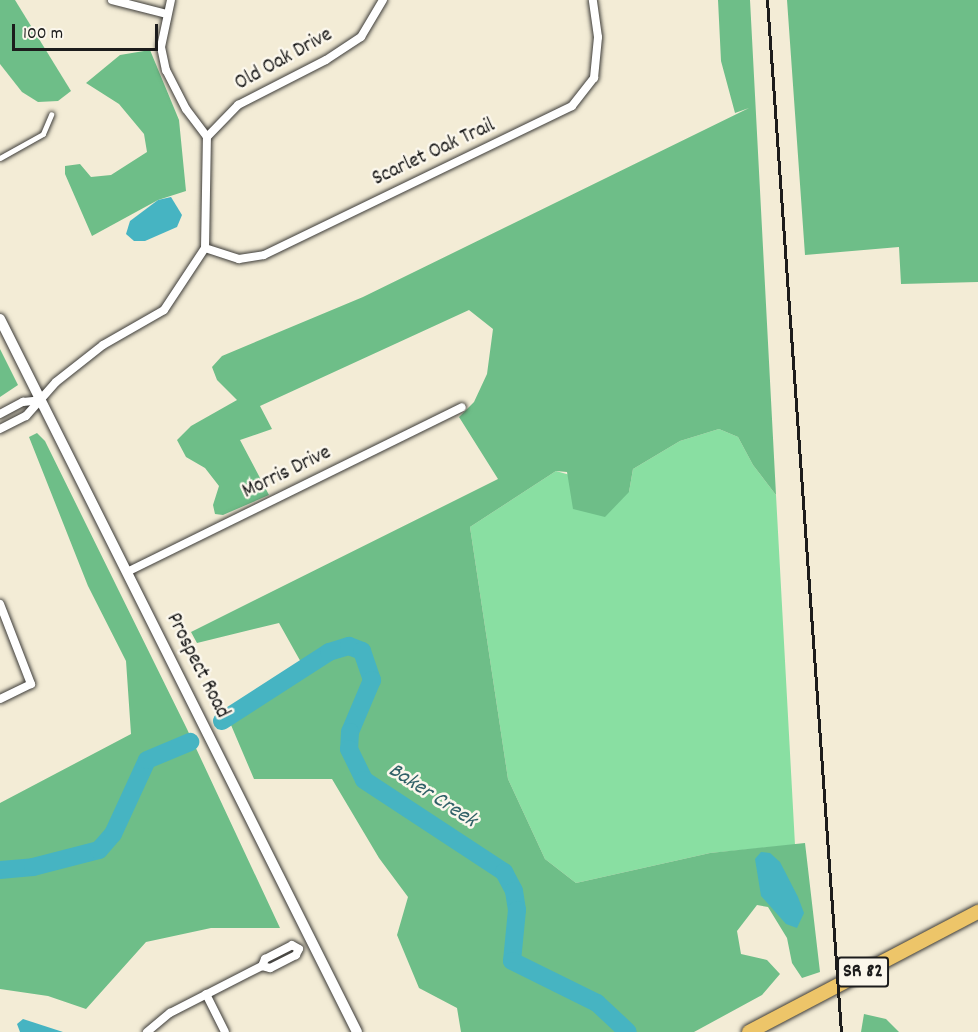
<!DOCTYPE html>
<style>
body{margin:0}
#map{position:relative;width:978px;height:1032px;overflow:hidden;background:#f3ecd6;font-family:Dekko,sans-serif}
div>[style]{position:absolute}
.green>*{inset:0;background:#89dfa2}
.forest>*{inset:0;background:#6ebe88}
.water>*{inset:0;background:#46b4c2}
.river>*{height:18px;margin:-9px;padding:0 9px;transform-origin:9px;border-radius:9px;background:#46b4c2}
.roads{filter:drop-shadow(0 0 2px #3c3b38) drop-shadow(0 0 2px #3c3b38)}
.service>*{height:4.5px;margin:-2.25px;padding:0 2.25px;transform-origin:2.25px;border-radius:2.25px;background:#fff}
.minor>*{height:8px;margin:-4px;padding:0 4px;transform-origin:4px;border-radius:4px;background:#fff}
.tertiary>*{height:10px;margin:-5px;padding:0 5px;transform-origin:5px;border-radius:5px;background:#fff}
.primary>*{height:14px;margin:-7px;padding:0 7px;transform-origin:7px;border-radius:7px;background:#edc569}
.rail>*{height:3px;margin:-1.5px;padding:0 1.5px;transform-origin:1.5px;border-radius:1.5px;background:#1c1c1c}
span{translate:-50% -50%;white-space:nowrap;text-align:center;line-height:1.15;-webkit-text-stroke:5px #fbf7ec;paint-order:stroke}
.shield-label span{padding:2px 4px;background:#fbf7ec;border:2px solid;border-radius:4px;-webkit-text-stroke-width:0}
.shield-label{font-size:20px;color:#1c1c1c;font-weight:700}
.street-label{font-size:21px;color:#1c1c1c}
.water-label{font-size:22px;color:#2f6067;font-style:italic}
.scale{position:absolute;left:12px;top:24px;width:146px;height:27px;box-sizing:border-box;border:3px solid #1c1c1c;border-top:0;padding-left:8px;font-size:18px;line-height:21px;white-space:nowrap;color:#1c1c1c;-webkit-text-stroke:4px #fbf7ec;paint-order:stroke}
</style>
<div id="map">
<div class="green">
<div style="clip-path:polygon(719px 429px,738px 437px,753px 465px,776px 495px,795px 845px,710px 853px,576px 883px,545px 859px,508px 779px,470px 527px,556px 471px,629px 492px,633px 469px,680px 441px)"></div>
</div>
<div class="forest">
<div style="clip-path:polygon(0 0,15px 0,71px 91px,58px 101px,38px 102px,22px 92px,0 64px)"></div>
<div style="clip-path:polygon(718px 0,750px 0,776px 495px,753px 465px,738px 437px,719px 429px,680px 441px,633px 469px,629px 492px,605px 517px,573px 509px,567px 472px,556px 471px,470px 527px,508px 779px,545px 859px,576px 883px,710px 853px,805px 843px,820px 972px,802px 978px,792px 963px,787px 938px,768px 907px,757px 905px,737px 931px,741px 954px,767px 960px,780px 974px,762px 995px,694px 1032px,461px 1032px,457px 1008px,419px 988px,397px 935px,408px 897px,379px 858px,332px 779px,254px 779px,231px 725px,307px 673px,279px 623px,197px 643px,191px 632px,498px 479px,459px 417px,474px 402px,487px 374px,493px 329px,469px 310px,260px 406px,272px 429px,240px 440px,269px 495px,223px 515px,215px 514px,213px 505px,219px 486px,205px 468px,186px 457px,177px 440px,191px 426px,237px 400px,217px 380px,212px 367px,222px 356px,363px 297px,749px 108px,735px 113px,721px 61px)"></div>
<div style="clip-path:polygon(787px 0,978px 0,978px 282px,901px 284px,899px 247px,805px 255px)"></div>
<div style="clip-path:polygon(150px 50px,179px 120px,186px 191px,158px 200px,92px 236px,65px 174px,65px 166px,80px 164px,91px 177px,111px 175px,147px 152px,144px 134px,119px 104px,86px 83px,120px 55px)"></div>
<div style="clip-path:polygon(0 349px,18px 385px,0 397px)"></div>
<div style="clip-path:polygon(37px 433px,45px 441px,187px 729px,280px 928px,211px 928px,146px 942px,86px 1009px,48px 996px,0 989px,0 803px,131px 734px,126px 661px,88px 586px,29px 437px)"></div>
<div style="clip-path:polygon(864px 1014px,886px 1019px,899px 1032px,861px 1032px)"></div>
</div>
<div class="water">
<div style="clip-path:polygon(171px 197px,182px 215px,177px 227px,145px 241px,134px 241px,126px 234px,130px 221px,158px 200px)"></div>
<div style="clip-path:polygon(761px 852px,770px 853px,780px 862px,798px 897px,804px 913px,797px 928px,786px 924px,761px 896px,755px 859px)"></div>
<div style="clip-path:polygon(23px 1019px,63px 1032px,20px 1032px,17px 1024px)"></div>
</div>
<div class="river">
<div style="left:222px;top:721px;width:127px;rotate:-32.8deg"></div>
<div style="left:329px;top:652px;width:21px;rotate:-17deg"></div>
<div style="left:349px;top:646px;width:14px;rotate:21deg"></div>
<div style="left:362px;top:651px;width:31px;rotate:71deg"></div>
<div style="left:372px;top:680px;width:56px;rotate:112.9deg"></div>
<div style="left:350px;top:732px;width:17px;rotate:93deg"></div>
<div style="left:349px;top:749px;width:34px;rotate:64deg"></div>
<div style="left:364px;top:780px;width:168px;rotate:33.3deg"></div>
<div style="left:504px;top:872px;width:21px;rotate:62deg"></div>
<div style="left:514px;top:891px;width:19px;rotate:81deg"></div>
<div style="left:517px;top:910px;width:51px;rotate:95.6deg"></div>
<div style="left:512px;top:961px;width:95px;rotate:26.3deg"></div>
<div style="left:597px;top:1003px;width:42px;rotate:43.1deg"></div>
<div style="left:0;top:870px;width:33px;rotate:-5deg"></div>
<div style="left:33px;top:867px;width:68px;rotate:-14.4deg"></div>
<div style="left:99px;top:850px;width:21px;rotate:-49deg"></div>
<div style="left:113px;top:834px;width:81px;rotate:-65.3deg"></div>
<div style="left:147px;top:760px;width:47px;rotate:-22.7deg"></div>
</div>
<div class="roads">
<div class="service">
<div style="left:0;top:158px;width:49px;rotate:-29.2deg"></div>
<div style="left:43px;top:134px;width:21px;rotate:-67deg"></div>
</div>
<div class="minor">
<div style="left:112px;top:0;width:57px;rotate:14.3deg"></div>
<div style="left:171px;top:0;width:48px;rotate:102deg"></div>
<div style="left:161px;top:47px;width:24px;rotate:78deg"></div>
<div style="left:166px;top:70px;width:44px;rotate:62.9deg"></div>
<div style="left:186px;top:109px;width:35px;rotate:53deg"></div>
<div style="left:205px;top:248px;width:36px;rotate:18deg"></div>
<div style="left:239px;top:259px;width:25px;rotate:-9deg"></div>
<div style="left:264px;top:255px;width:342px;rotate:-25.8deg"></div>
<div style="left:572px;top:106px;width:36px;rotate:-52deg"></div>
<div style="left:594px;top:78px;width:41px;rotate:-84.4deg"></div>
<div style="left:598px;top:37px;width:37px;rotate:-98deg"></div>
<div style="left:0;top:414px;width:26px;rotate:-28deg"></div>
<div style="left:23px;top:402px;width:18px;rotate:-6deg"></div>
<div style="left:0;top:429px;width:29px;rotate:-27deg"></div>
<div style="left:26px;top:416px;width:45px;rotate:-48.6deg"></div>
<div style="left:56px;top:382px;width:60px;rotate:-38.2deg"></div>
<div style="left:103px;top:345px;width:70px;rotate:-29.8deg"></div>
<div style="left:164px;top:310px;width:74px;rotate:-56.5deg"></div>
<div style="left:205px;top:248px;width:111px;rotate:-89deg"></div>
<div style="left:207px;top:137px;width:45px;rotate:-45.9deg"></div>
<div style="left:238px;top:105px;width:99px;rotate:-27.1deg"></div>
<div style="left:326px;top:60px;width:42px;rotate:-33.3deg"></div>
<div style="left:361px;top:37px;width:43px;rotate:-59.3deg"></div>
<div style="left:127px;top:572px;width:373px;rotate:-26.2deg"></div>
<div style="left:0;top:604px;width:86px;rotate:68.8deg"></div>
<div style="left:31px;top:684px;width:34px;rotate:154deg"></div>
<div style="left:292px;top:945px;width:8px;rotate:30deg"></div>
<div style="left:299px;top:949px;width:7px;rotate:117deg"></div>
<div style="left:296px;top:955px;width:29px;rotate:153deg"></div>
<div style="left:270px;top:968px;width:8px;rotate:-166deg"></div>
<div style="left:262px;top:966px;width:8px;rotate:-67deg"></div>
<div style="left:265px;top:959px;width:30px;rotate:-27deg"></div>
<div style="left:206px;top:994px;width:42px;rotate:63.4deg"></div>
<div style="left:147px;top:1032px;width:30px;rotate:-40deg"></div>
<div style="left:170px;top:1013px;width:103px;rotate:-27.1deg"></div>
</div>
<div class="tertiary">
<div style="left:0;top:319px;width:797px;rotate:63.4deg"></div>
</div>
<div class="primary">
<div style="left:749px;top:1032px;width:259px;rotate:-27.7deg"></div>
</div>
</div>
<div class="rail">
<div style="left:767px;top:0;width:1035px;rotate:85.9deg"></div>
</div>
<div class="shield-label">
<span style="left:863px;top:972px">SR 82</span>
</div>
<div class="street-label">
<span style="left:284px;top:60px;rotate:-29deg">Old Oak Drive</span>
<span style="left:434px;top:153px;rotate:-25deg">Scarlet Oak Trail</span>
<span style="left:287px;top:473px;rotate:-26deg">Morris Drive</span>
<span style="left:197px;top:666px;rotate:63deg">Prospect Road</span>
</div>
<div class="water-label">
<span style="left:432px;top:796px;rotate:33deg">Baker Creek</span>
</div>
<div class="scale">100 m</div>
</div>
